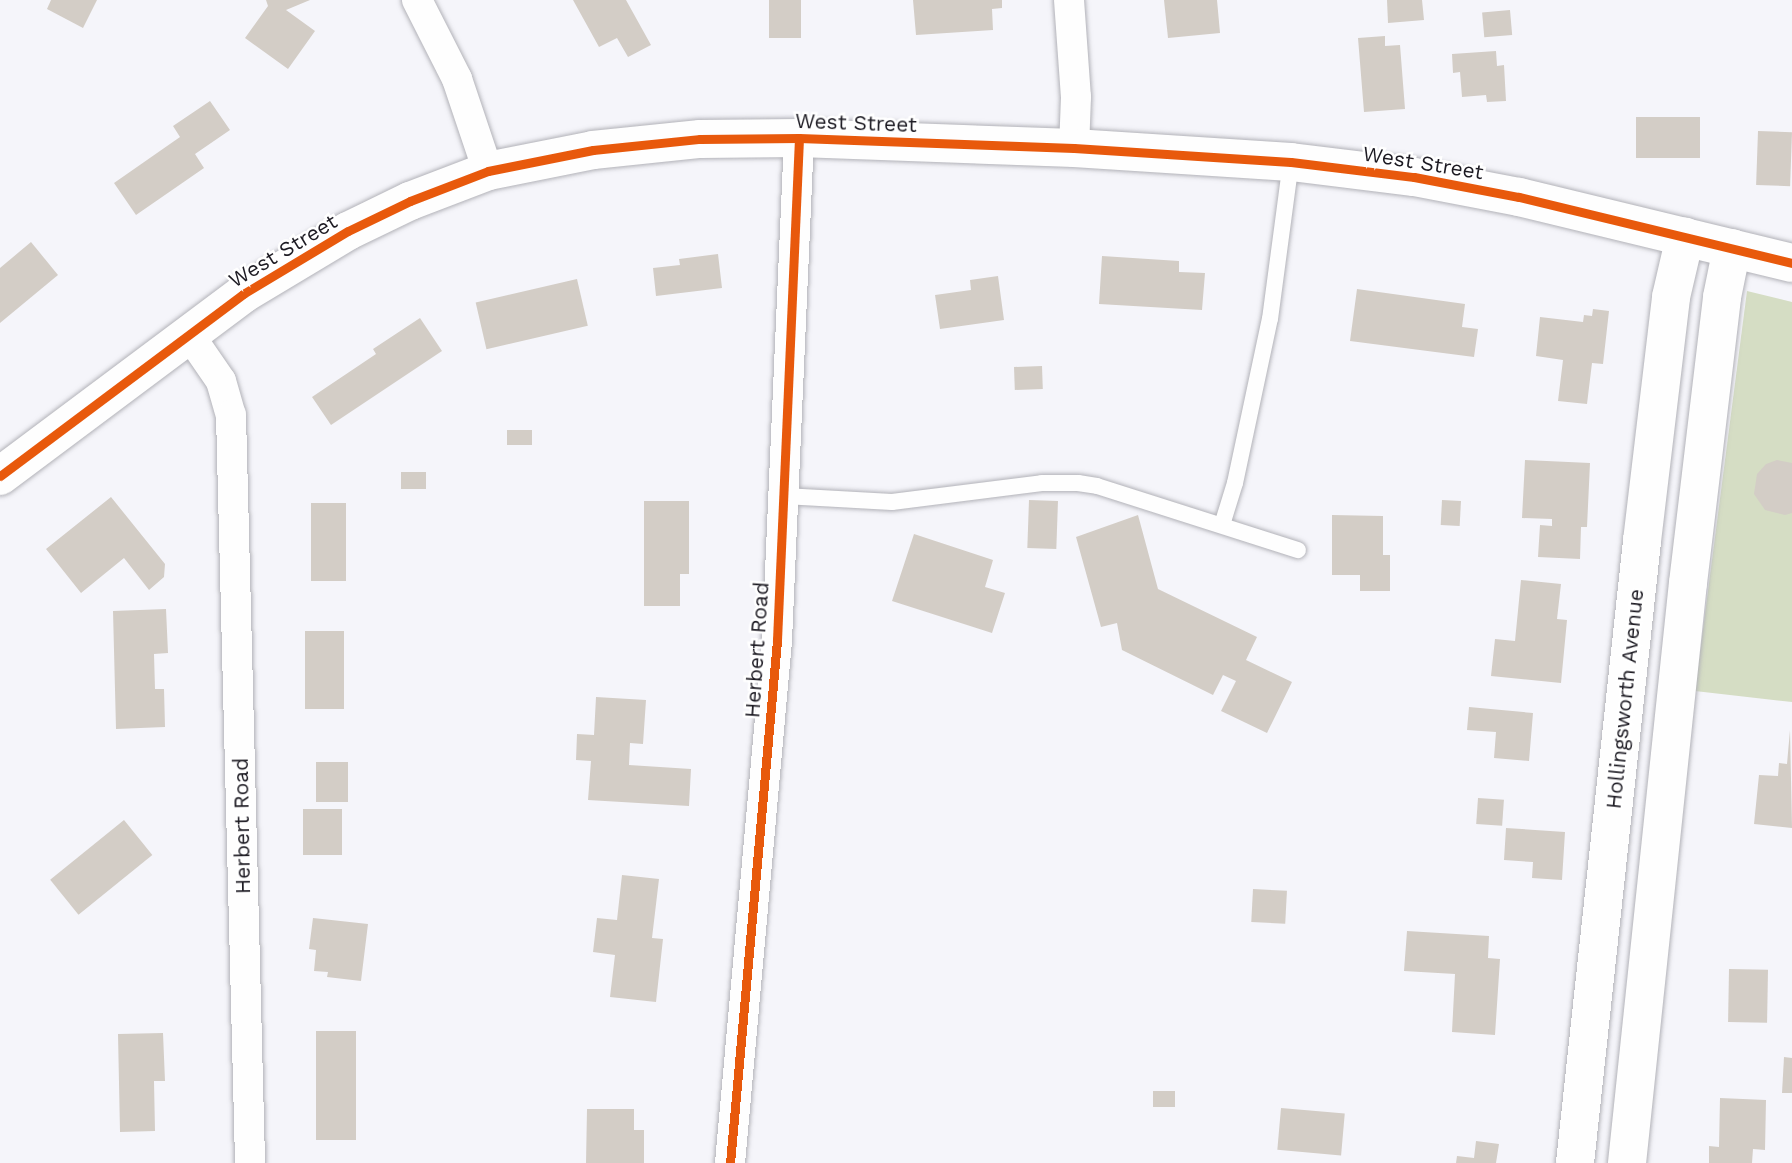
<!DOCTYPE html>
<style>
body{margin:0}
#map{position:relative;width:1792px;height:1163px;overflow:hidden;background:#f5f5fa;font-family:"Work Sans",sans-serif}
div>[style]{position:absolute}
.green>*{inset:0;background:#d5ddc4}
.building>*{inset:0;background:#d3cdc6;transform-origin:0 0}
.roads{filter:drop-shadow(0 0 2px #b2b2b8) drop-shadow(0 0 2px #b2b2b8)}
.lane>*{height:16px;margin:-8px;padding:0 8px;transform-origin:8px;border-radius:8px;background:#fefefe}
.street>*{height:30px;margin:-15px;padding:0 15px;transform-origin:15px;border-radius:15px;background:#fefefe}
.secondary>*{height:38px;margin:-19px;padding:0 19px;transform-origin:19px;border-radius:19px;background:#fefefe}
.cycleway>*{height:9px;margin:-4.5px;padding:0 4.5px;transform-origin:4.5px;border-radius:4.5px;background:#e8590c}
span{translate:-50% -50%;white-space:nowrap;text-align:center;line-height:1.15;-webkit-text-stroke:5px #fff;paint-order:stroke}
.street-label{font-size:21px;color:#1c1a22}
</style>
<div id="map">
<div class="green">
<div style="clip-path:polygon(1747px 291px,1792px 302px,1792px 702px,1695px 691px)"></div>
</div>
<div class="building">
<div style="clip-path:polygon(51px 0,97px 0,83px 28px,47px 9px)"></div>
<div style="clip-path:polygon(266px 0,310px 0,286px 10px,315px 31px,288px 69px,245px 38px,268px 6px)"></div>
<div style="clip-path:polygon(573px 0,626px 0,651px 45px,628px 57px,617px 38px,599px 47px)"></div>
<div style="left:769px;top:0;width:32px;height:38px"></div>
<div style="clip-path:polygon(913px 0,1002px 0,1002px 8px,992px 9px,993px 30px,916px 35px)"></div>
<div style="clip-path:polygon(1164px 0,1217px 0,1220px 33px,1168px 38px)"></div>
<div style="clip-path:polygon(1387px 0,1422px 0,1424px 20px,1388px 23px)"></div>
<div style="left:1510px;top:10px;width:25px;height:28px;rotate:85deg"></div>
<div style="clip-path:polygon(1385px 36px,1385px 46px,1400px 45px,1405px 109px,1364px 112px,1358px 38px)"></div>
<div style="clip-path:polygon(1496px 51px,1497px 66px,1504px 65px,1506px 101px,1487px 102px,1486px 95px,1462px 97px,1460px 72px,1453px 73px,1452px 54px)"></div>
<div style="clip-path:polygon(210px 101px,230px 130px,195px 154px,204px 168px,136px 215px,114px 183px,180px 137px,173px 126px)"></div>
<div style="left:1636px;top:117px;width:64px;height:41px"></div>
<div style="left:1758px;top:131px;width:34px;height:54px;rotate:2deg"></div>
<div style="clip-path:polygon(31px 242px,58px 275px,0 323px,0 268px)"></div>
<div style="clip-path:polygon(718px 254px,722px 288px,656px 296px,653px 268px,680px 265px,679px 259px)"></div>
<div style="clip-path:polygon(1102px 256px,1179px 261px,1179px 272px,1205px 273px,1202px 310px,1099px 304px)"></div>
<div style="clip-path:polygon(998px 276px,1004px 320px,940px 329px,935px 295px,971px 290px,970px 280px)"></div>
<div style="left:577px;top:279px;width:48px;height:104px;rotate:77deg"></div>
<div style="clip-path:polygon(1357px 289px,1465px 304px,1462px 327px,1478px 329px,1474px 357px,1350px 341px)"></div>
<div style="clip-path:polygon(1593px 309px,1609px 311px,1603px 364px,1592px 363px,1587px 404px,1558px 401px,1563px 360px,1536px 356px,1540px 317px,1583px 322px,1584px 315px,1592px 316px)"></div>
<div style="clip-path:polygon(420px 318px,442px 351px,331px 425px,312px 397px,376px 354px,373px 349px)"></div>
<div style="left:1042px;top:366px;width:23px;height:28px;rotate:88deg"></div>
<div style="left:532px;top:430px;width:15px;height:25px;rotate:90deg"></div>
<div style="clip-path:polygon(1525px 460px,1590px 463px,1587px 527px,1581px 527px,1580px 559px,1538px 557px,1540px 525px,1552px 526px,1552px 519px,1522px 518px)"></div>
<div style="clip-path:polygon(1777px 460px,1792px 463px,1792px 513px,1785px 515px,1765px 510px,1754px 494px,1757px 474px,1766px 464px)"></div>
<div style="left:426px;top:472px;width:17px;height:25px;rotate:90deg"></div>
<div style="clip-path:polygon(111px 497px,165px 564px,164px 577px,149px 590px,124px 558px,81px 593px,46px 549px)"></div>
<div style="left:1029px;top:500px;width:29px;height:48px;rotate:2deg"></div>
<div style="left:1442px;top:500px;width:19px;height:25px;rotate:3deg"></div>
<div style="clip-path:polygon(644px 501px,689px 501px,689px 574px,680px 574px,680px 606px,644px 606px)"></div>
<div style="left:311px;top:503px;width:35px;height:78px"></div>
<div style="clip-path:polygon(1138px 515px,1158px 589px,1257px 637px,1246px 660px,1292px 682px,1267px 733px,1221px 711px,1236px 681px,1223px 675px,1213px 695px,1122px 650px,1117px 623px,1101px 627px,1076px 537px)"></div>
<div style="clip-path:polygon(1332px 515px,1383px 516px,1383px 555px,1390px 555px,1390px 591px,1360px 591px,1360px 575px,1332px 575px)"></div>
<div style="clip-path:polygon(914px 534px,993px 560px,985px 587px,1005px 593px,992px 633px,892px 601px)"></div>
<div style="clip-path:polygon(1521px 580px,1561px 584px,1557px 619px,1567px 620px,1561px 683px,1491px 676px,1495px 639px,1515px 641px)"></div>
<div style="clip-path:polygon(166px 609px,168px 653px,154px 654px,155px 689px,164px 689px,165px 727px,116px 729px,113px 611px)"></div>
<div style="left:305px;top:631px;width:39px;height:78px"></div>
<div style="clip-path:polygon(596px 697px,646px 700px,643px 744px,630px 743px,629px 765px,691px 769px,689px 806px,588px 800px,591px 761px,576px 760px,577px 734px,594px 735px)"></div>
<div style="clip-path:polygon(1469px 707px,1533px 713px,1529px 761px,1494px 758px,1496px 732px,1467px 730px)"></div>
<div style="clip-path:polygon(1790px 730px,1792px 828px,1754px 824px,1759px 775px,1778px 776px,1779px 763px,1787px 764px)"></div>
<div style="left:316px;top:762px;width:32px;height:40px"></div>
<div style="left:1478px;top:798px;width:26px;height:26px;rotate:4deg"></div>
<div style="left:303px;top:809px;width:39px;height:46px"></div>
<div style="left:124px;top:820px;width:45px;height:95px;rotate:51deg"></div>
<div style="clip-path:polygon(1506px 828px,1565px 832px,1562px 880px,1532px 878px,1533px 862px,1504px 860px)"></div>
<div style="clip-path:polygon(622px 875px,659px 879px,652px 938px,663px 939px,656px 1002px,610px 997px,615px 955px,593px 952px,597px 918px,617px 920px)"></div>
<div style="left:1253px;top:889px;width:34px;height:33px;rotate:3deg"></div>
<div style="clip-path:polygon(313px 918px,368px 924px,361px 981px,327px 977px,328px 972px,314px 971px,316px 950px,309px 949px)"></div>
<div style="clip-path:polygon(1407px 931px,1489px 936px,1488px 958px,1500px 959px,1495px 1035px,1452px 1032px,1455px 974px,1404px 971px)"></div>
<div style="left:1729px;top:969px;width:39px;height:53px;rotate:1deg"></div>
<div style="left:316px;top:1031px;width:40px;height:109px"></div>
<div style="clip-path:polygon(163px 1033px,165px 1081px,154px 1081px,155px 1131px,120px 1132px,118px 1034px)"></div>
<div style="clip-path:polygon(1784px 1057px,1792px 1058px,1792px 1093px,1782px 1093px)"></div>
<div style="left:1153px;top:1091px;width:22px;height:16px"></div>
<div style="clip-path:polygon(1720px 1098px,1766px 1100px,1765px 1150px,1753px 1149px,1752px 1163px,1709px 1163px,1709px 1146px,1719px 1147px)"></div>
<div style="left:1281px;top:1108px;width:64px;height:42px;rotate:5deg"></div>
<div style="clip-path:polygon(587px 1109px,634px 1109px,634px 1130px,644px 1130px,644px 1163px,586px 1163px)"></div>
<div style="clip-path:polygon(1476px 1141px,1499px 1144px,1496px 1163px,1456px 1163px,1457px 1156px,1474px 1158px)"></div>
</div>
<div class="roads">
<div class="lane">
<div style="left:784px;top:496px;width:108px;rotate:3.2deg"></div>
<div style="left:892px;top:502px;width:151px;rotate:-7.2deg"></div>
<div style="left:1042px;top:483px;width:36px"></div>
<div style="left:1078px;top:483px;width:19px;rotate:9deg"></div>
<div style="left:1097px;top:486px;width:211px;rotate:17.7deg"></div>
<div style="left:1222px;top:525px;width:44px;rotate:-72.8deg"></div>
<div style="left:1235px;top:483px;width:168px;rotate:-78deg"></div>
<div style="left:1270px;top:319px;width:158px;rotate:-82.4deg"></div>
</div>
<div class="street">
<div style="left:417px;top:0;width:89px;rotate:63.1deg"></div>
<div style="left:457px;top:79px;width:97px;rotate:71.4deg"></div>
<div style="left:1069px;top:0;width:97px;rotate:85.9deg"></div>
<div style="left:1076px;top:97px;width:51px;rotate:92.2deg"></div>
<div style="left:188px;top:333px;width:58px;rotate:55.5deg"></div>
<div style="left:221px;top:381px;width:35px;rotate:74deg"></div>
<div style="left:231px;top:415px;width:748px;rotate:88.54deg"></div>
<div style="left:730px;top:1163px;width:525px;rotate:-84.86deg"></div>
<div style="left:777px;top:640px;width:502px;rotate:-87.49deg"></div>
</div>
<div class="secondary">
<div style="left:0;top:476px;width:304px;rotate:-36.8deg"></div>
<div style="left:243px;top:294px;width:122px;rotate:-31deg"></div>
<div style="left:348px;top:231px;width:69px;rotate:-25.8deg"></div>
<div style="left:410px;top:201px;width:84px;rotate:-21deg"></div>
<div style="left:488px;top:171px;width:107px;rotate:-11.3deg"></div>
<div style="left:593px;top:150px;width:108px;rotate:-5.9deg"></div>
<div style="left:700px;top:139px;width:99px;rotate:-0.6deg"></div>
<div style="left:799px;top:138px;width:275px;rotate:2.1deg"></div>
<div style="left:1074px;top:148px;width:217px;rotate:3.7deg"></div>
<div style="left:1291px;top:162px;width:124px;rotate:7deg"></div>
<div style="left:1414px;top:177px;width:107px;rotate:10.8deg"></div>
<div style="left:1519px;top:197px;width:281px;rotate:13.6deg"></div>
<div style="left:1575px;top:1163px;width:626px;rotate:-83.85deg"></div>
<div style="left:1642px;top:541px;width:246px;rotate:-83.2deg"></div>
<div style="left:1671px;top:297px;width:62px;rotate:-76.9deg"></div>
<div style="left:1627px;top:1163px;width:583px;rotate:-84deg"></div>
<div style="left:1688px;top:583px;width:288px;rotate:-83.2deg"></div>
<div style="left:1722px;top:297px;width:50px;rotate:-78.5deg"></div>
</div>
</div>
<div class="cycleway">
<div style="left:0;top:476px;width:304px;rotate:-36.8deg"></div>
<div style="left:243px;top:294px;width:122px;rotate:-31deg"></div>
<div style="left:348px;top:231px;width:69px;rotate:-25.8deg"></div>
<div style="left:410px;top:201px;width:84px;rotate:-21deg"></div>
<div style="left:488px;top:171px;width:107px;rotate:-11.3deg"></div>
<div style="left:593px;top:150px;width:108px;rotate:-5.9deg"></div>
<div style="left:700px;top:139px;width:99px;rotate:-0.6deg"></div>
<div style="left:799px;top:138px;width:275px;rotate:2.1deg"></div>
<div style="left:1074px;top:148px;width:217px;rotate:3.7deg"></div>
<div style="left:1291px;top:162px;width:124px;rotate:7deg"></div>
<div style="left:1414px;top:177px;width:107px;rotate:10.8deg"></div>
<div style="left:1519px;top:197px;width:281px;rotate:13.6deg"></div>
<div style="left:730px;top:1163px;width:525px;rotate:-84.86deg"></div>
<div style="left:777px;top:640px;width:502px;rotate:-87.49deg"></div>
</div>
<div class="street-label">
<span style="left:856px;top:123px;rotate:2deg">West Street</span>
<span style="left:1423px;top:163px;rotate:9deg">West Street</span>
<span style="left:283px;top:251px;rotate:-31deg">West Street</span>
<span style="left:757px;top:650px;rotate:-86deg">Herbert Road</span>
<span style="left:1625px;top:699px;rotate:-84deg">Hollingsworth Avenue</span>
<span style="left:242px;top:826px;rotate:-91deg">Herbert Road</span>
</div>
</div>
